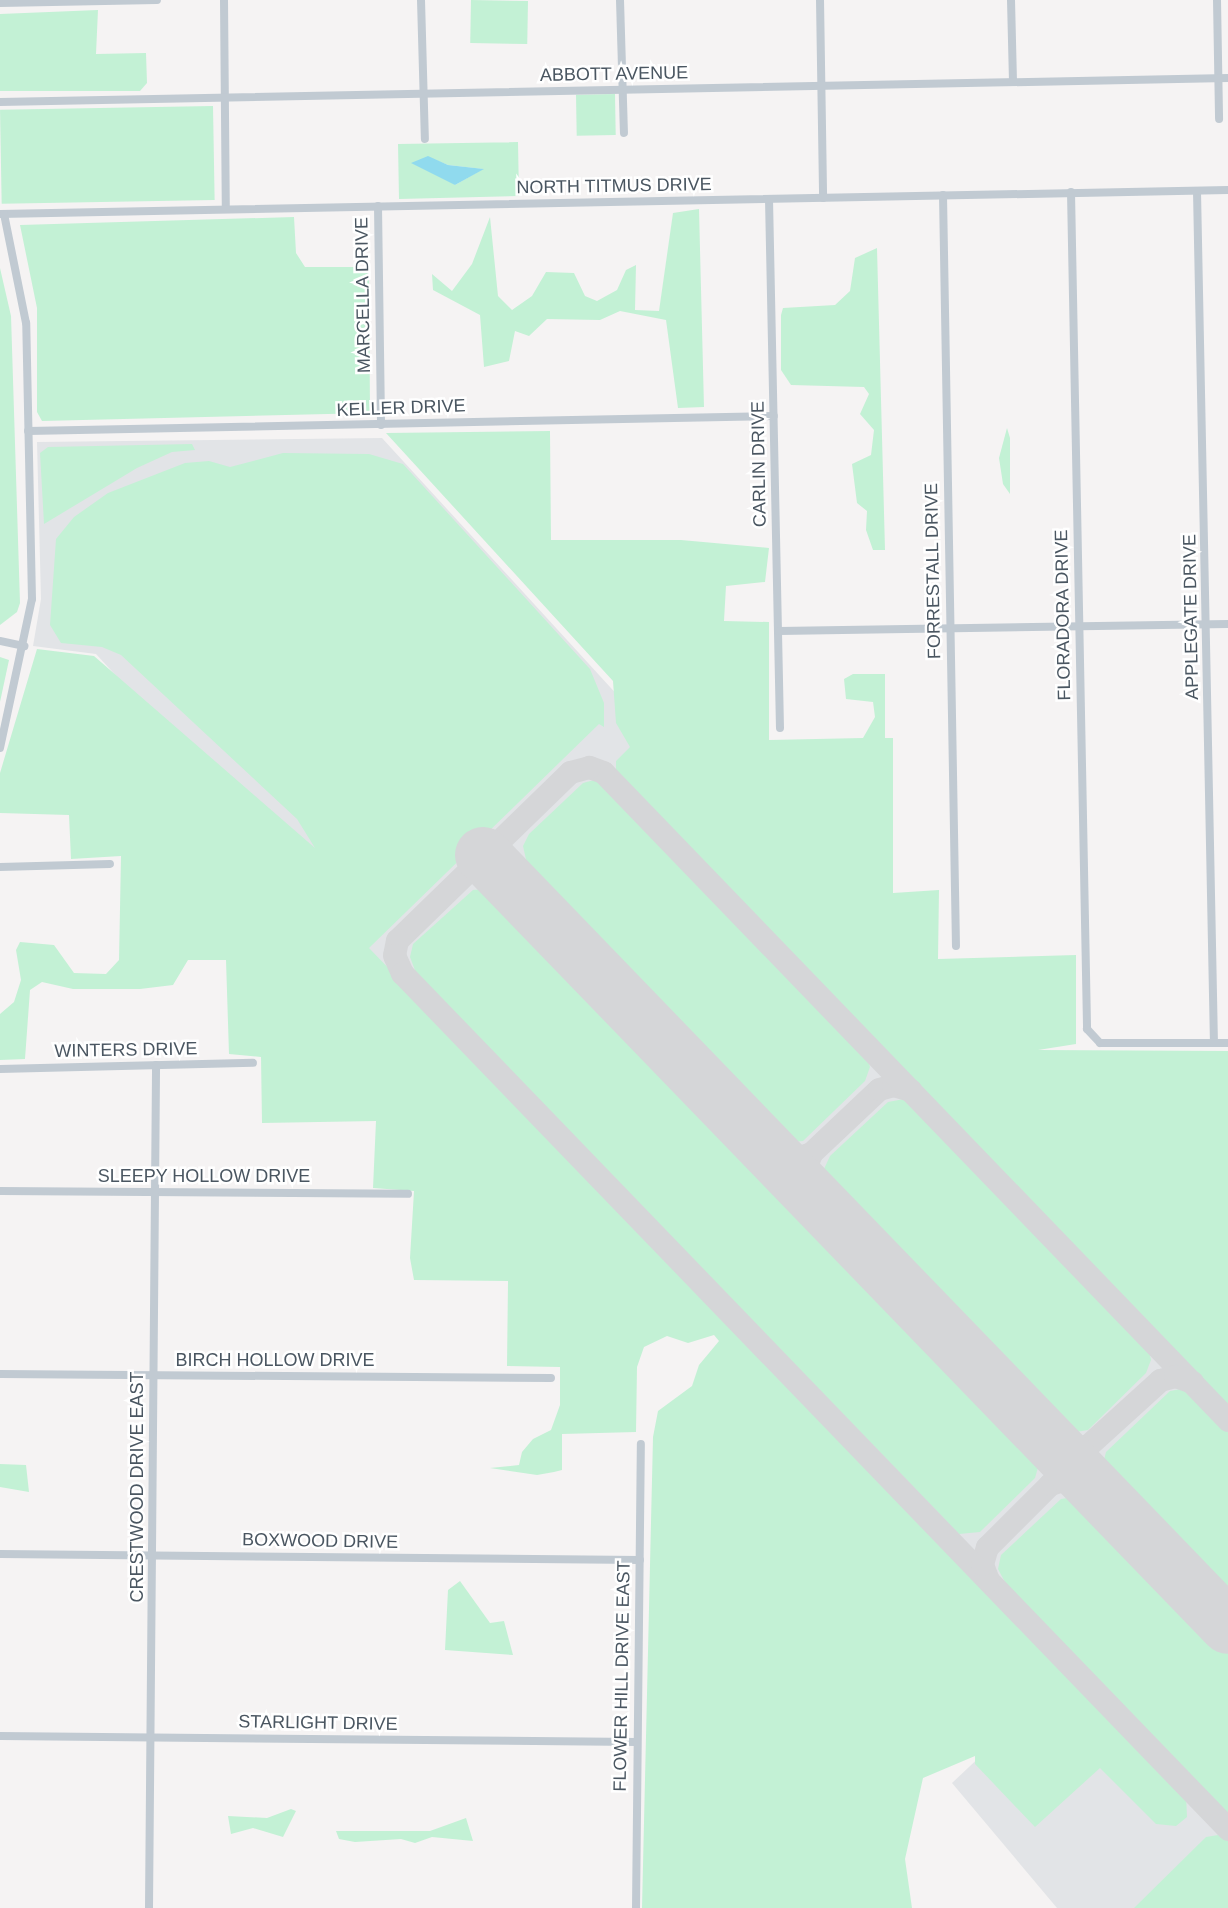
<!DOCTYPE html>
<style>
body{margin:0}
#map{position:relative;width:1228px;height:1908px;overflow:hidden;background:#f5f3f3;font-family:Helvetica,sans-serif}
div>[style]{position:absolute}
.airport>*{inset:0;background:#e2e4e7}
.green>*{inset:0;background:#c3f1d5;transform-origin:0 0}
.water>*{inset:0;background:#90daee}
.taxiway>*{height:23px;margin:-11.5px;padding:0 11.5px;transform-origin:11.5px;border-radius:11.5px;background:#d5d6d8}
.runway>*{height:56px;margin:-28px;padding:0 28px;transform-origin:28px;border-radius:28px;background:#d5d6d8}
.minor>*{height:8px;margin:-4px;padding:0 4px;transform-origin:4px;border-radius:4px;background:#c1cad2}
span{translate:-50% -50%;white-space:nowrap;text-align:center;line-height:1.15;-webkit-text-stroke:5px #fff;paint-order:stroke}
.street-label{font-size:18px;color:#4a5661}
</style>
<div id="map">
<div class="airport">
<div style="clip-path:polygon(382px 438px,1228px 1362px,1228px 1908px,1057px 1908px,952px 1783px,1003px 1735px,936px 1563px,96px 654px,33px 646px,41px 599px,37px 442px)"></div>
</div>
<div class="green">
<div style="left:471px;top:0;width:57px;height:43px;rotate:1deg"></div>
<div style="clip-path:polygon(98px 10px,96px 54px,146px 53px,147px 83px,140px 91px,0 91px,0 14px)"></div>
<div style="left:615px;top:94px;width:41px;height:39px;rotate:89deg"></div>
<div style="left:213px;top:106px;width:94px;height:213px;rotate:89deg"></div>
<div style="clip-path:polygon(evenodd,518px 142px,519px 196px,399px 199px,398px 144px,518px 142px,428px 157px,448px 165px,483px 169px,455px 185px,428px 157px)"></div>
<div style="clip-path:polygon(699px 209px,704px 407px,678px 408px,666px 320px,620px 311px,600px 320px,547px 319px,529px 336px,515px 331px,509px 361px,484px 367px,480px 315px,433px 290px,432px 274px,452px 291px,472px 264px,490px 217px,498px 296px,512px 310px,532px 296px,546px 272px,574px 273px,585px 296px,597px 301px,617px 290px,626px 270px,636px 265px,635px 310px,659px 311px,673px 213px)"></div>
<div style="clip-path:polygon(294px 217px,296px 253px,305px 267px,356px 267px,369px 272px,370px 413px,42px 421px,37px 412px,37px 308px,20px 225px)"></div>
<div style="clip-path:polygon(877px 248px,885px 550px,873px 550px,866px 530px,867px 511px,857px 503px,852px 464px,871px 455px,874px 430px,860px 414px,869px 394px,864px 387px,791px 385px,781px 370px,781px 315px,783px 308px,835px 305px,850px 291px,855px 258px)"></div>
<div style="clip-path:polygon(0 268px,11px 316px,20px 603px,17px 612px,0 625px)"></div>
<div style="clip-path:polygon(1007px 428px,1010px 438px,1010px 494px,1003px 484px,999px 458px)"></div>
<div style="clip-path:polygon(550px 431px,551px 540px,681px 540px,769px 548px,765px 582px,726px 586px,724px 621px,769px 622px,769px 740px,863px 738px,875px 717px,873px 702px,846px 699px,844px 679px,853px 674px,885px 674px,885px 738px,893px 738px,893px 893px,939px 890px,938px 959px,1076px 955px,1076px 1044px,1038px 1050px,1228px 1051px,1228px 1406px,616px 773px,616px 761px,630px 747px,616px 723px,613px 681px,386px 433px)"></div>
<div style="clip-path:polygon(192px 444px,195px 450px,172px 452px,137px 468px,44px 524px,40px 453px,48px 447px)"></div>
<div style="clip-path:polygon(283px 453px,369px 454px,403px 464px,590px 669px,604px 703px,604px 727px,599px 724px,369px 948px,726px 1318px,731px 1329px,737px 1328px,1186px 1795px,1187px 1817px,1176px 1826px,1156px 1824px,1100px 1768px,1035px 1827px,975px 1764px,975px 1756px,923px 1778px,905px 1859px,912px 1908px,642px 1908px,653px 1437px,658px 1411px,692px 1386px,699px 1365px,719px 1341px,714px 1335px,688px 1343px,667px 1336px,644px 1347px,637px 1367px,636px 1432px,562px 1434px,562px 1470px,554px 1472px,537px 1475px,490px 1468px,519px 1465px,522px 1452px,533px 1439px,551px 1430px,560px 1405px,560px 1367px,507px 1366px,508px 1281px,414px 1280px,410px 1258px,414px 1191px,373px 1188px,376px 1121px,262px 1123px,261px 1057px,229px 1054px,226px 960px,188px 960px,173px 985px,140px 989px,73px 989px,42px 982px,30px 990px,25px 1059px,0 1060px,0 1014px,14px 1002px,21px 980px,16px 950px,20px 942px,54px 945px,74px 973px,106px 974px,119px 960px,121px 856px,71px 859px,69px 815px,0 813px,0 773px,37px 649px,94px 656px,315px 848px,297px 819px,121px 655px,102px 647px,61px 643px,50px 625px,56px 539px,74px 517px,108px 493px,185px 463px,209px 461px,230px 467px)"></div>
<div style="clip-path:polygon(0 657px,9px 660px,0 702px)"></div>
<div style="clip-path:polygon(594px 780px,606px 784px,866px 1054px,870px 1067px,865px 1081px,803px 1141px,793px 1142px,781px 1135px,530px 877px,523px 846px,529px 834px,583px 783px)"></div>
<div style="clip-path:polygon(488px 889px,502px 898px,1032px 1450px,1039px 1464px,1035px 1478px,980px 1532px,959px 1534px,416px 973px,410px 957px,413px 944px,473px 890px)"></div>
<div style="clip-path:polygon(904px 1099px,914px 1104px,1148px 1346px,1151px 1360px,1146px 1373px,1088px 1430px,1076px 1432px,1064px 1428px,829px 1185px,824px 1169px,830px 1156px,888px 1102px)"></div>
<div style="clip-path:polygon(1181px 1389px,1191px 1392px,1228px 1430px,1228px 1597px,1109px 1475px,1104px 1460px,1106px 1452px,1170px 1391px)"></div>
<div style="clip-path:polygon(0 1464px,26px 1465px,29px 1492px,0 1487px)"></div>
<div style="clip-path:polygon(1073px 1497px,1228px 1651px,1228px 1815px,1006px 1584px,998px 1569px,1001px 1555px,1061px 1499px)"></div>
<div style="clip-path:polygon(460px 1581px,490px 1623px,504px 1621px,513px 1655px,445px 1650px,448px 1590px)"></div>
<div style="clip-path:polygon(291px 1809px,296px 1811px,283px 1837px,253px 1828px,231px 1834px,228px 1816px,267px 1818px)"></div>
<div style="clip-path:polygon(466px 1818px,473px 1841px,432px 1837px,415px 1843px,401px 1839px,355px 1842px,339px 1839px,336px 1831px,430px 1831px)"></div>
<div style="clip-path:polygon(1218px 1835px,1228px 1840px,1228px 1908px,1134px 1908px,1206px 1837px)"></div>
</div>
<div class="water">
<div style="clip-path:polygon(428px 156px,448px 165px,484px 169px,455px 185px,411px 163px)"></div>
</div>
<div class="taxiway">
<div style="left:771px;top:1153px;width:20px;rotate:20deg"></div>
<div style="left:790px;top:1160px;width:22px;rotate:-18deg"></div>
<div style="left:809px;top:1193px;width:20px;rotate:-108deg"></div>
<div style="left:803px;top:1174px;width:22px;rotate:-69deg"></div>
<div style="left:811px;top:1153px;width:93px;rotate:-43.3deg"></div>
<div style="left:879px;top:1089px;width:15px;rotate:-16deg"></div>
<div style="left:893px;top:1085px;width:18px;rotate:16deg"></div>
<div style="left:1228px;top:1420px;width:900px;rotate:-133.96deg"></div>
<div style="left:603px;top:772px;width:15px;rotate:-160deg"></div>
<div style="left:589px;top:767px;width:20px;rotate:165deg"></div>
<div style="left:570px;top:772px;width:241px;rotate:135.8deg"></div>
<div style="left:397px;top:940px;width:15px;rotate:101deg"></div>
<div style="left:394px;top:955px;width:20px;rotate:66deg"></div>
<div style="left:402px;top:973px;width:1190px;rotate:46.02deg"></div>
<div style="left:1054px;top:1445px;width:18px;rotate:19deg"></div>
<div style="left:1071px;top:1451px;width:13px;rotate:-9deg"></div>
<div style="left:1084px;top:1449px;width:103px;rotate:-42.2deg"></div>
<div style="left:1160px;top:1380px;width:16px;rotate:-15deg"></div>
<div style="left:1175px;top:1376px;width:18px;rotate:19deg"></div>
<div style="left:988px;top:1580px;width:17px;rotate:-111deg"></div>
<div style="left:982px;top:1564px;width:18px;rotate:-74deg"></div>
<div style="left:987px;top:1547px;width:89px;rotate:-45deg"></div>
<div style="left:1050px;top:1484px;width:22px;rotate:-18deg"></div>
<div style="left:1071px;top:1477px;width:21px;rotate:19deg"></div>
</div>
<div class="runway">
<div style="left:483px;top:855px;width:1072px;rotate:45.98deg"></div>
</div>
<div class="minor">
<div style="left:224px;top:0;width:209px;rotate:89.5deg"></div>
<div style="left:421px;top:0;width:139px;rotate:88.4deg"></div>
<div style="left:620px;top:0;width:133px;rotate:88.3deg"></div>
<div style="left:820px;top:0;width:198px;rotate:89.1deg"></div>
<div style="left:1011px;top:0;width:82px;rotate:88.6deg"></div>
<div style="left:1217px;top:0;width:119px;rotate:89deg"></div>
<div style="left:0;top:3px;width:157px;rotate:-1.1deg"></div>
<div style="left:0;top:102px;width:1228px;rotate:-1.12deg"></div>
<div style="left:1197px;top:191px;width:852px;rotate:88.86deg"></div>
<div style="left:1071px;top:192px;width:837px;rotate:88.9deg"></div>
<div style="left:1087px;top:1029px;width:19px;rotate:47deg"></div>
<div style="left:1100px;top:1043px;width:128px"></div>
<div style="left:943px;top:195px;width:751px;rotate:89.01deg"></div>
<div style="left:769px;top:199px;width:529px;rotate:88.81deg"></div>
<div style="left:378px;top:206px;width:219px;rotate:89.2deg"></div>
<div style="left:0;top:214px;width:1228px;rotate:-1.12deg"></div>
<div style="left:28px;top:431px;width:746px;rotate:-1.15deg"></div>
<div style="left:779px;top:631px;width:449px;rotate:-0.9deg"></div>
<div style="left:0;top:641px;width:25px;rotate:12deg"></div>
<div style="left:0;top:748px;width:152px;rotate:-77.9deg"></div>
<div style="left:32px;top:599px;width:276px;rotate:-91.2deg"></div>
<div style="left:26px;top:323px;width:111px;rotate:-101.4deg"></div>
<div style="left:0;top:867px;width:110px;rotate:-1.6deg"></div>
<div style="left:0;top:1069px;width:253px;rotate:-1.4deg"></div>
<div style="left:0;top:1191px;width:408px;rotate:0.4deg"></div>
<div style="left:0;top:1374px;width:551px;rotate:0.42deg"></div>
<div style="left:0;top:1554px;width:640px;rotate:0.54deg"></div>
<div style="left:0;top:1736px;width:637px;rotate:0.54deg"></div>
<div style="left:149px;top:1908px;width:843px;rotate:-89.52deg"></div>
<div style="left:636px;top:1908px;width:464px;rotate:-89.4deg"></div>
</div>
<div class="street-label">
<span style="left:614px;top:74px;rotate:-1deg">ABBOTT AVENUE</span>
<span style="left:614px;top:186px;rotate:-1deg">NORTH TITMUS DRIVE</span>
<span style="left:363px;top:295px;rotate:-91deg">MARCELLA DRIVE</span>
<span style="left:401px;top:408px;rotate:-2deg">KELLER DRIVE</span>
<span style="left:759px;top:464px;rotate:-91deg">CARLIN DRIVE</span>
<span style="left:933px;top:571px;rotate:-91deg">FORRESTALL DRIVE</span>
<span style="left:1063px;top:615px;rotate:-91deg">FLORADORA DRIVE</span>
<span style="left:1191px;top:617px;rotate:-91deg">APPLEGATE DRIVE</span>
<span style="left:126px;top:1050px;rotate:-1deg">WINTERS DRIVE</span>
<span style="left:204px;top:1176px">SLEEPY HOLLOW DRIVE</span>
<span style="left:275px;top:1360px">BIRCH HOLLOW DRIVE</span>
<span style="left:137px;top:1487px;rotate:-90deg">CRESTWOOD DRIVE EAST</span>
<span style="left:320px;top:1541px;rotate:1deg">BOXWOOD DRIVE</span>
<span style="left:622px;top:1676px;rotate:-89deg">FLOWER HILL DRIVE EAST</span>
<span style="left:318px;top:1723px;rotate:1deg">STARLIGHT DRIVE</span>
</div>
</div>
